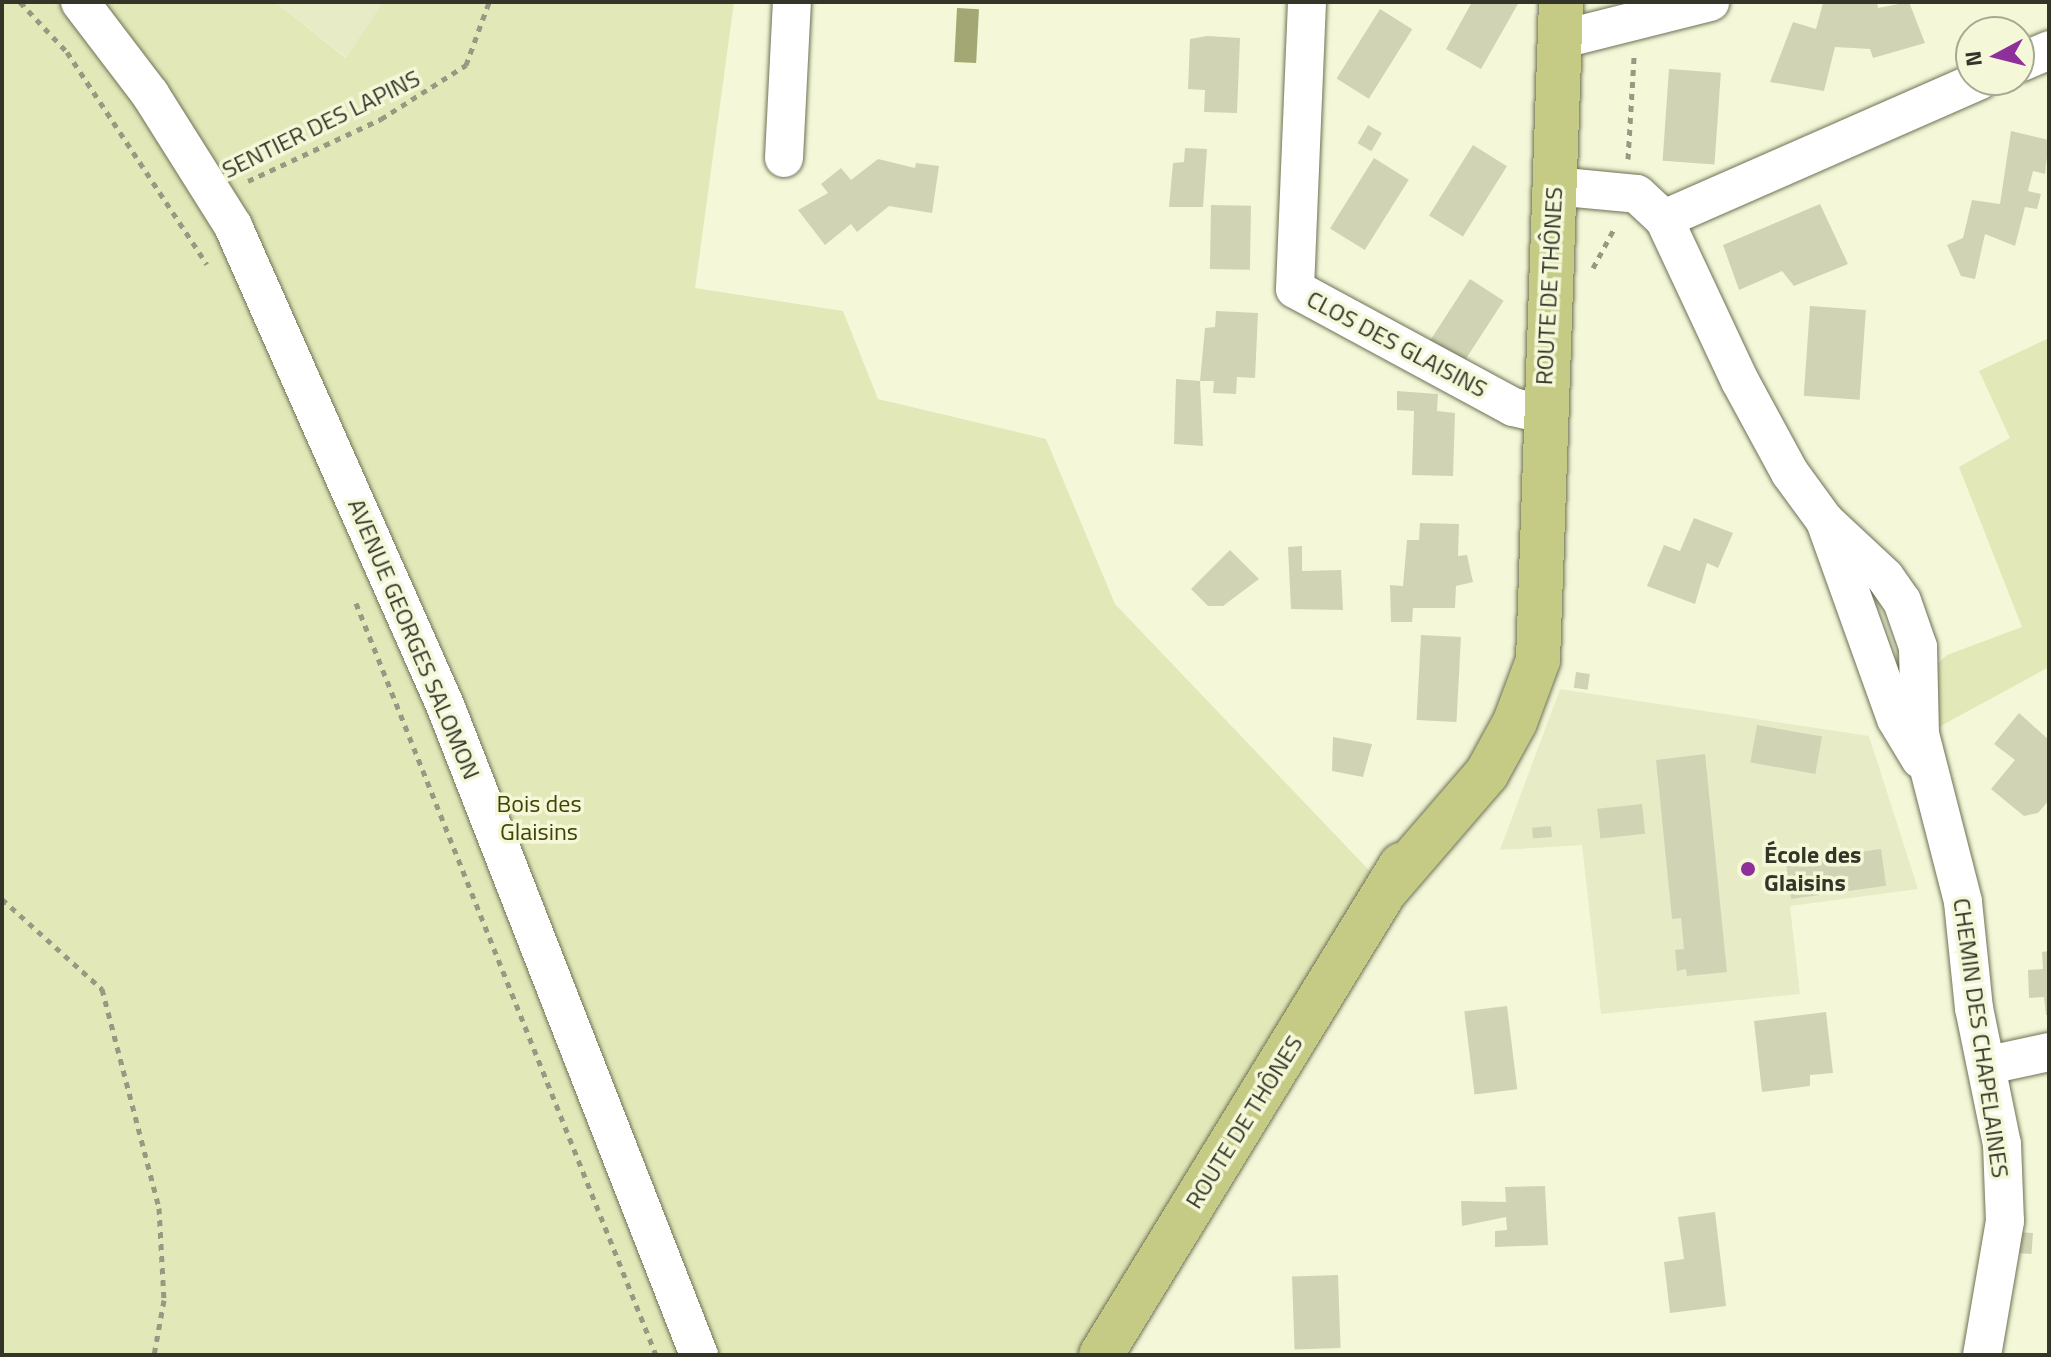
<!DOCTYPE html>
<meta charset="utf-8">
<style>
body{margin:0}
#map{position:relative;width:2051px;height:1357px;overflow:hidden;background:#f4f8d8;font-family:"Titillium Web",sans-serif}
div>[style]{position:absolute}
.built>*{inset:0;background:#e7ecc6}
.green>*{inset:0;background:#e2e8b8}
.water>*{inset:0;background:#a2a773;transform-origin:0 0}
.building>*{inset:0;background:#d0d4b5;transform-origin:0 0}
.path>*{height:5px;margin-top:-2.5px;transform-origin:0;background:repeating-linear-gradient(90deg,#979a83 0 6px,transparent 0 12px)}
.roads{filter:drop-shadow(0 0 2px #6e7155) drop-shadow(0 0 2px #6e7155)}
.minor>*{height:38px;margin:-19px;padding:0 19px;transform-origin:19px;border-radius:19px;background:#fff}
.major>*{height:44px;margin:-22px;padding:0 22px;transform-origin:22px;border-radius:22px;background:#c5ca84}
.dots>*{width:22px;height:22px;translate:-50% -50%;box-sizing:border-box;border:4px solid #f4f8d8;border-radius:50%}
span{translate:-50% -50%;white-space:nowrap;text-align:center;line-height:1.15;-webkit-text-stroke:7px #f4f8d8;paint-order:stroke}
.street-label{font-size:24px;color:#333528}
.park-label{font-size:24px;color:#404301}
.poi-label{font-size:24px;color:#333528;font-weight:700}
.left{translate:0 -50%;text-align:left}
.frame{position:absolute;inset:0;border:4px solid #333528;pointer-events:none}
.north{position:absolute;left:1955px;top:16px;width:80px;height:80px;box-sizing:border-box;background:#f4f8d8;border:2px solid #a7aa92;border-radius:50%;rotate:263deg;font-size:22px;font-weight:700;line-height:32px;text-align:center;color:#333528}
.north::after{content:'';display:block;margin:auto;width:28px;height:36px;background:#8f309a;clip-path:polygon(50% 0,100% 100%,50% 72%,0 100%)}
</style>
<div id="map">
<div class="built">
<div style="clip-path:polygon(275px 2px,383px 2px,347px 58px)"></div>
<div style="clip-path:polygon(1560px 689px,1869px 736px,1918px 889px,1790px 906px,1800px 994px,1601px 1014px,1582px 845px,1500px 850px)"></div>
</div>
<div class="green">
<div style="clip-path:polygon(2px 2px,275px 2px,346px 58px,383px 2px,734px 2px,695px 288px,843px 311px,878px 399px,1046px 439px,1115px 604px,1387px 889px,1101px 1355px,2px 1355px)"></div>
<div style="clip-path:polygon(2049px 338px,2049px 667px,1937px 728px,1934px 667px,1947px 655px,2022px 627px,1959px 467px,2010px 438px,1979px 371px)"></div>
</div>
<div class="water">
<div style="left:957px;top:8px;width:22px;height:54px;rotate:3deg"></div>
</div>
<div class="building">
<div style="clip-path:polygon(1472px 2px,1519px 2px,1481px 69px,1446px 49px)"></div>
<div style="clip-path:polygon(1877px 2px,1878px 8px,1909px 2px,1925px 43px,1873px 58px,1870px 49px,1835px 47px,1824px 91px,1770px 82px,1793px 22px,1816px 29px,1823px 3px)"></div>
<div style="left:1380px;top:9px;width:38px;height:82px;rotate:32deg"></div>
<div style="clip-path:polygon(1207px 36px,1240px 38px,1237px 113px,1204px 112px,1205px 90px,1188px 89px,1190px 39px)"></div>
<div style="left:1669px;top:69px;width:52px;height:92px;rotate:4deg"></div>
<div style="left:1368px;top:125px;width:16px;height:21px;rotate:30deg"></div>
<div style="clip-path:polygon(2011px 131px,2049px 140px,2045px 174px,2033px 171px,2028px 191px,2041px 194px,2037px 209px,2025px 207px,2015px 246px,1985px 234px,1975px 279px,1961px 276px,1947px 245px,1963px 238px,1972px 200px,2000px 204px)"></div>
<div style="left:1473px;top:145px;width:40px;height:83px;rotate:32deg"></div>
<div style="clip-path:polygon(1185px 148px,1207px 149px,1203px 207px,1169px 207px,1173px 163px,1184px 162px)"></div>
<div style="left:1374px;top:158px;width:41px;height:83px;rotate:32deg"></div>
<div style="clip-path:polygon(878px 159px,915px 168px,916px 163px,939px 166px,932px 213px,889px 206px,857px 232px,851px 224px,825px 245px,798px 210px,828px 193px,821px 184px,841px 168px,851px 180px)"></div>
<div style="clip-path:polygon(1820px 204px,1848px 264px,1794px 286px,1782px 271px,1739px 290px,1723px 245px)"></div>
<div style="left:1211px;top:205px;width:40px;height:64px;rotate:1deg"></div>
<div style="left:1470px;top:279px;width:40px;height:81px;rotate:33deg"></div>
<div style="left:1810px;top:306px;width:56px;height:90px;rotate:4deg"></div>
<div style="clip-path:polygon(1216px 311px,1258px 313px,1255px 378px,1237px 377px,1236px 394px,1213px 393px,1214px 381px,1200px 381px,1205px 328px,1215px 327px)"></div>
<div style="clip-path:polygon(1176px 379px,1200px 381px,1203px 446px,1174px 444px)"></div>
<div style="clip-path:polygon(1397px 391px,1438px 394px,1437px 411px,1455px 413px,1453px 476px,1412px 475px,1414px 411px,1397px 410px)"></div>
<div style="clip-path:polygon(1694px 518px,1733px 533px,1718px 568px,1707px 563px,1695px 604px,1647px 586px,1664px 545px,1680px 551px)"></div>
<div style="clip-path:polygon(1420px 523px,1459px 524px,1458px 556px,1467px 555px,1473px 582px,1456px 586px,1455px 608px,1413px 608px,1412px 622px,1391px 622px,1390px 585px,1403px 586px,1407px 540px,1419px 540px)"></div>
<div style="clip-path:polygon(1302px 546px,1302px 571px,1341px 570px,1343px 610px,1291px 609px,1288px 547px)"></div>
<div style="clip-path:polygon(1230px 550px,1259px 579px,1223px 606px,1208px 606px,1191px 589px)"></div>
<div style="left:1421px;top:635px;width:40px;height:85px;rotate:3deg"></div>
<div style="left:1576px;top:672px;width:14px;height:16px;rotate:8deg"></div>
<div style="clip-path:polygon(2019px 713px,2049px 740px,2049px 800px,2038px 813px,2024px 816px,1991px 789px,2015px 760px,1994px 744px)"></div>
<div style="left:1757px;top:725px;width:66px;height:38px;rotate:10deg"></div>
<div style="clip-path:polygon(1333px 737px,1372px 744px,1363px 777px,1332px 771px)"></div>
<div style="clip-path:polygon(1705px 754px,1727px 972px,1687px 976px,1686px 969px,1677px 971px,1675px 950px,1684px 949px,1681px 918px,1672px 919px,1656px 760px)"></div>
<div style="left:1642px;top:804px;width:30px;height:45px;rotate:84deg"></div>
<div style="left:1551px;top:826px;width:11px;height:19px;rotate:85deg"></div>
<div style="left:1881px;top:849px;width:37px;height:96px;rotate:82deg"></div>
<div style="clip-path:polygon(2049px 951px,2049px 1015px,2046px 1015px,2044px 997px,2029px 998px,2028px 970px,2043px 969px,2042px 952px)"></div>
<div style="left:1507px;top:1006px;width:84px;height:43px;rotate:83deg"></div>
<div style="clip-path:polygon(1826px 1012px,1833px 1073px,1810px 1075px,1810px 1086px,1762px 1092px,1754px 1021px)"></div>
<div style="clip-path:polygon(1545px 1186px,1548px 1245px,1495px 1247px,1495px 1231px,1507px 1230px,1506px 1217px,1462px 1226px,1461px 1201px,1506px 1202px,1505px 1187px)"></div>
<div style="clip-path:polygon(1715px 1212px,1726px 1306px,1670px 1313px,1664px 1262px,1684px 1259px,1678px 1217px)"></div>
<div style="left:2018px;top:1232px;width:15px;height:21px;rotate:4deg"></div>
<div style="left:1338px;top:1275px;width:73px;height:46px;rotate:88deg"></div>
</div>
<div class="path">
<div style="left:20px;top:2px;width:69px;rotate:46.8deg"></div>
<div style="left:67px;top:52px;width:254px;rotate:56.6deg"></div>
<div style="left:1628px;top:159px;width:102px;rotate:-86.6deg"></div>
<div style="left:248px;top:181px;width:147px;rotate:-25deg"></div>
<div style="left:381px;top:119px;width:101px;rotate:-32.4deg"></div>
<div style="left:466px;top:65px;width:67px;rotate:-69.9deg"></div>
<div style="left:1593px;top:268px;width:47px;rotate:-61.8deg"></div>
<div style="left:356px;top:603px;width:810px;rotate:68.25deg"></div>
<div style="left:2px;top:899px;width:135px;rotate:42deg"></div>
<div style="left:102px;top:989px;width:226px;rotate:75.4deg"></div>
<div style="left:159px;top:1208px;width:92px;rotate:86.9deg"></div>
<div style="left:164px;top:1300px;width:56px;rotate:100.3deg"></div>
</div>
<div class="roads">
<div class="minor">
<div style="left:80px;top:2px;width:116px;rotate:52.7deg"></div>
<div style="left:150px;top:94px;width:156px;rotate:57.8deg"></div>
<div style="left:233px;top:226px;width:524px;rotate:66.13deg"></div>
<div style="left:445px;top:705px;width:698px;rotate:68.66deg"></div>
<div style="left:1307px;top:2px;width:287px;rotate:92.4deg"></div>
<div style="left:1295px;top:289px;width:248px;rotate:28.4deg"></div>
<div style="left:1513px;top:407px;width:31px;rotate:13deg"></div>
<div style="left:1559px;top:40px;width:156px;rotate:-14.1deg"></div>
<div style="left:2019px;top:63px;width:33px;rotate:-23deg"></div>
<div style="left:784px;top:158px;width:156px;rotate:-87.1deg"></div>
<div style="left:1554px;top:186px;width:83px;rotate:5.5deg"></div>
<div style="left:1637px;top:194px;width:37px;rotate:43deg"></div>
<div style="left:1664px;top:219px;width:179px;rotate:64.9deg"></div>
<div style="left:1740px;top:381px;width:105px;rotate:61.5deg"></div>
<div style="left:1790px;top:473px;width:59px;rotate:53.9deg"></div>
<div style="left:1825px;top:521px;width:210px;rotate:70.3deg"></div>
<div style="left:1896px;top:719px;width:47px;rotate:59deg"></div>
<div style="left:1664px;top:219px;width:345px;rotate:-23.7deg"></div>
<div style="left:1825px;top:521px;width:82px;rotate:43deg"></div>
<div style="left:1885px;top:577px;width:29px;rotate:55deg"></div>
<div style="left:1902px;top:601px;width:49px;rotate:70.8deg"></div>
<div style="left:1918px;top:647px;width:87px;rotate:88.7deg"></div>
<div style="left:1920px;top:734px;width:173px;rotate:75.6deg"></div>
<div style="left:1963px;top:902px;width:107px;rotate:84.1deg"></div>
<div style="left:1974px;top:1008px;width:139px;rotate:78.4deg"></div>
<div style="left:2002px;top:1144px;width:77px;rotate:87.8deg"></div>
<div style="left:2005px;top:1221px;width:136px;rotate:99.7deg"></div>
<div style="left:1989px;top:1065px;width:61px;rotate:-12.2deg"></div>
</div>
<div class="major">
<div style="left:1387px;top:889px;width:153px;rotate:-49.2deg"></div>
<div style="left:1487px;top:773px;width:58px;rotate:-61.2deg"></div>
<div style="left:1515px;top:722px;width:66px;rotate:-69.6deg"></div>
<div style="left:1538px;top:660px;width:658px;rotate:-88deg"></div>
<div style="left:1101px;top:1355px;width:575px;rotate:-58.52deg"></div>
</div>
</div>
<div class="dots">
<div style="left:1748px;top:869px;background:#8f309a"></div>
</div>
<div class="street-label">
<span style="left:321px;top:124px;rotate:-26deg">SENTIER DES LAPINS</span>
<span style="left:1549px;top:286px;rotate:-87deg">ROUTE DE THÔNES</span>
<span style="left:1397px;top:344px;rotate:28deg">CLOS DES GLAISINS</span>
<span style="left:414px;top:639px;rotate:67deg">AVENUE GEORGES SALOMON</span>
<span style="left:1981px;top:1038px;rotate:82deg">CHEMIN DES CHAPELAINES</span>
<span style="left:1244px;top:1122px;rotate:-58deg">ROUTE DE THÔNES</span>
</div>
<div class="park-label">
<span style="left:539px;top:818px">Bois des<br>Glaisins</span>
</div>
<div class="poi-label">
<span class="left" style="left:1764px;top:869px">École des<br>Glaisins</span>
</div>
<div class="frame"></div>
<div class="north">N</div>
</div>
